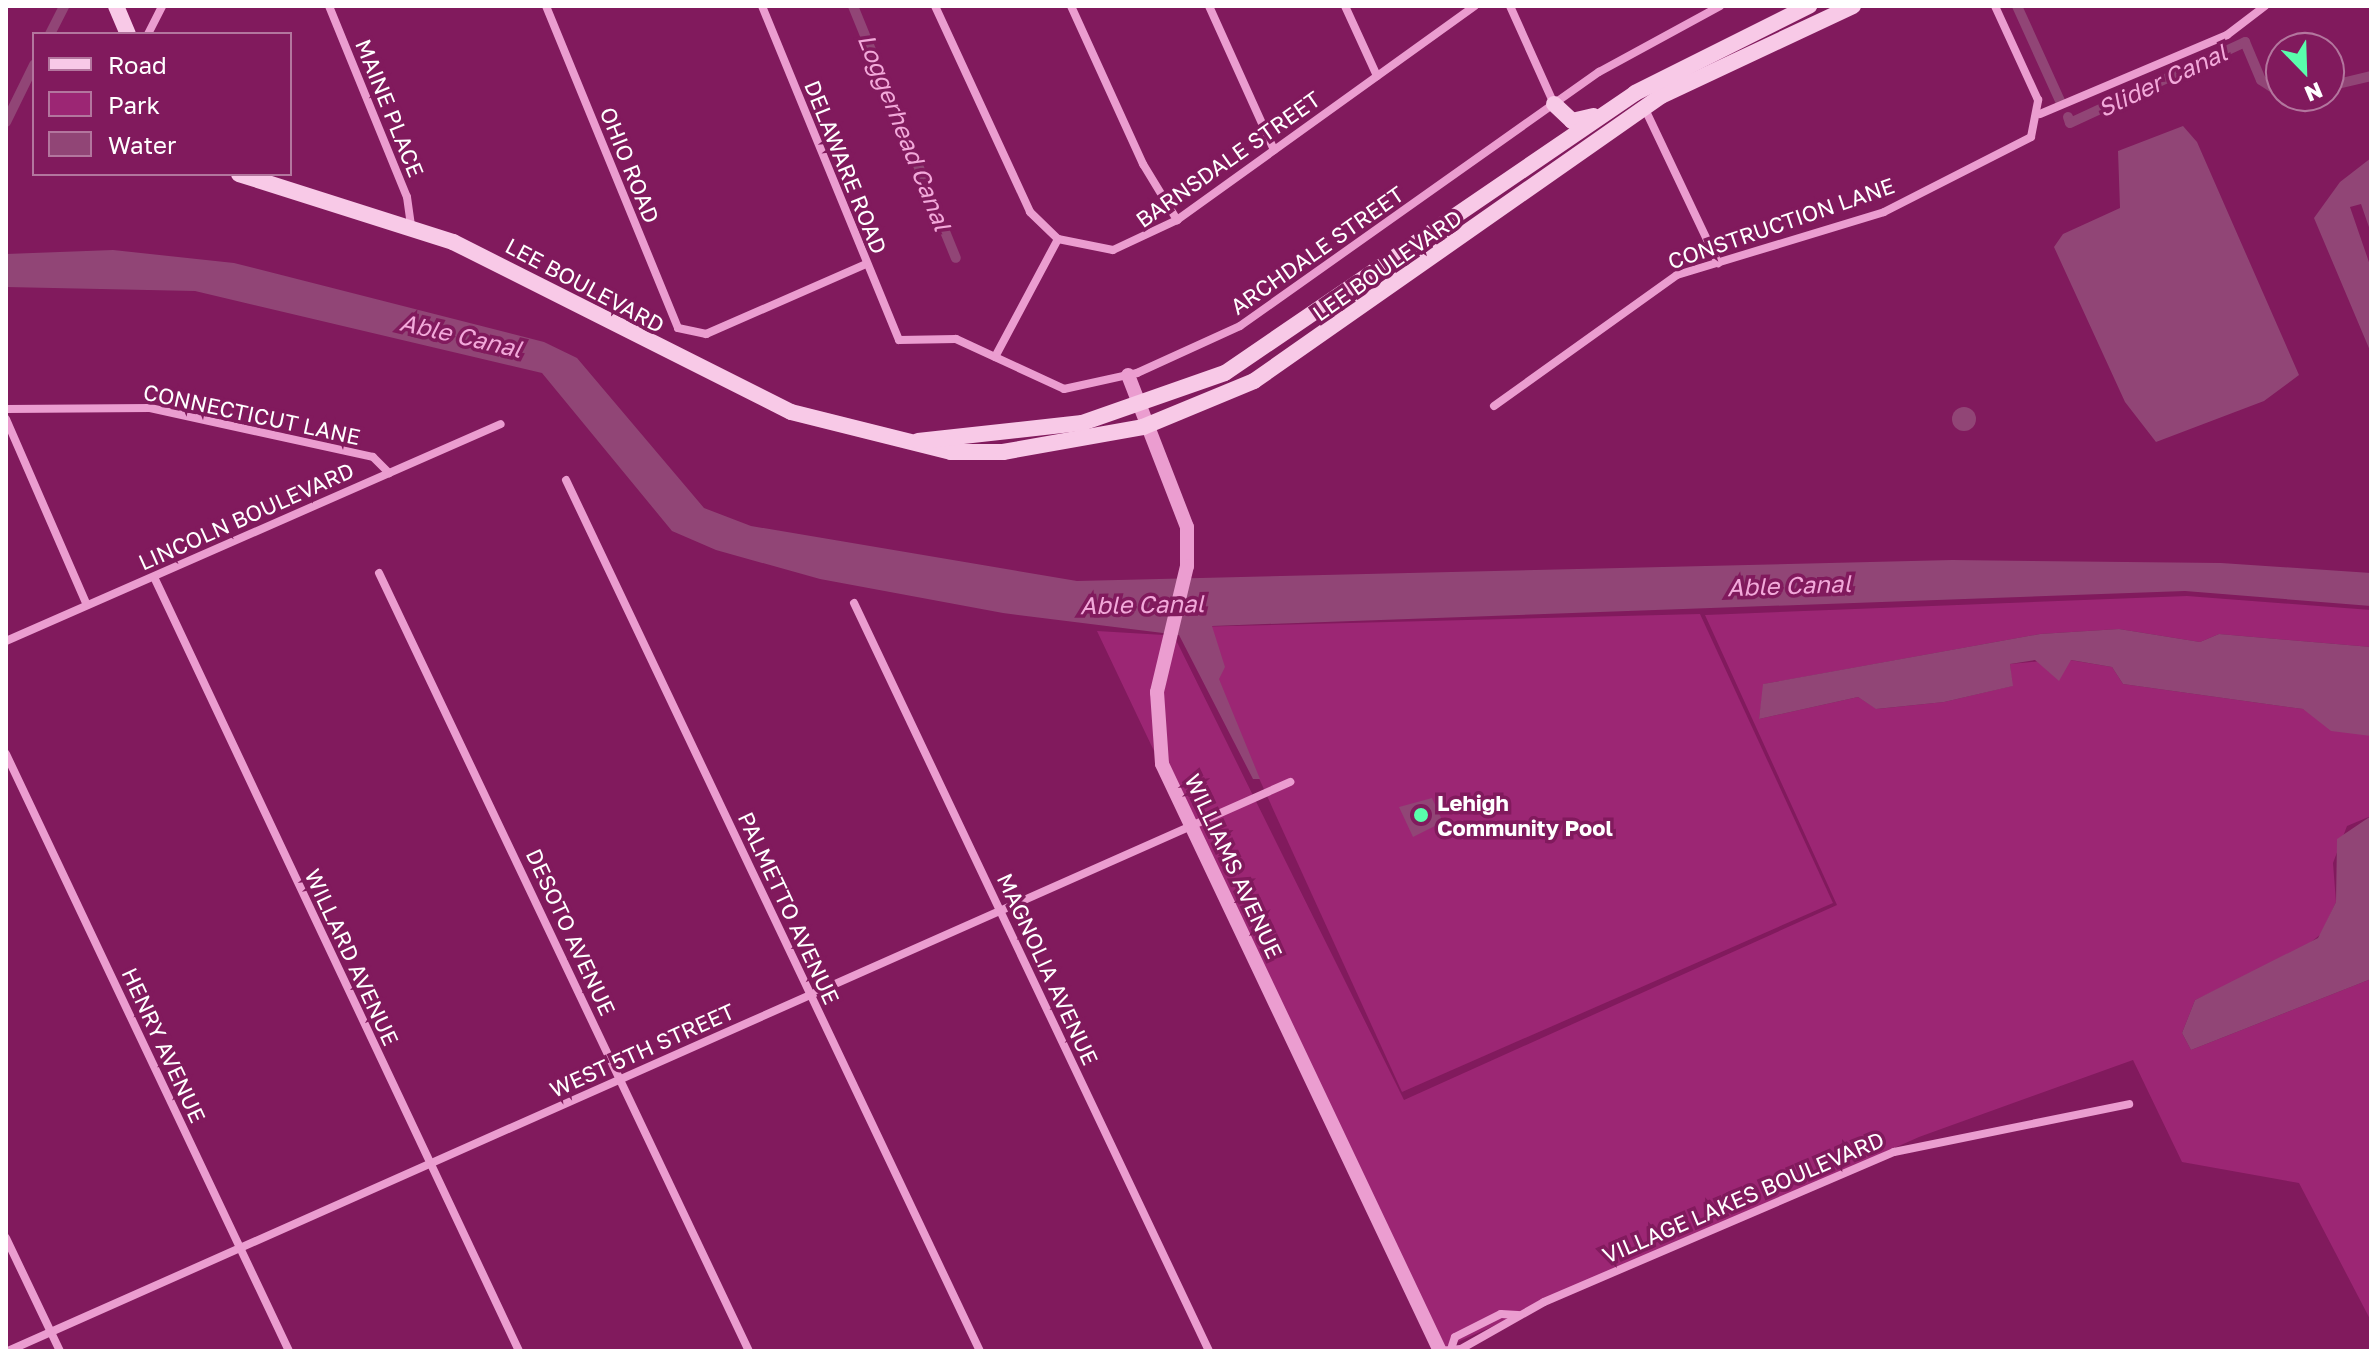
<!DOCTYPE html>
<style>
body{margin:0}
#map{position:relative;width:2377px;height:1357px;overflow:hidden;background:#811a5d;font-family:"Golos Text",sans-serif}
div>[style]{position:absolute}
.green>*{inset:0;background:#9c2674}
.water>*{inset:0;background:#914576}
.round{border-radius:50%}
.canal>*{height:10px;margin:-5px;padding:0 5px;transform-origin:5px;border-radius:5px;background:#914576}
.minor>*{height:8px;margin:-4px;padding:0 4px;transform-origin:4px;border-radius:4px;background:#eb9dd0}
.tertiary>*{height:14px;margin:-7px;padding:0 7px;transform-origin:7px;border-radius:7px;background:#eb9dd0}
.secondary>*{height:16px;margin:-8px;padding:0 8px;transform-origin:8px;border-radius:8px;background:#f8c9e7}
.dots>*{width:22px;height:22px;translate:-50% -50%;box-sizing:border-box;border:4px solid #811a5d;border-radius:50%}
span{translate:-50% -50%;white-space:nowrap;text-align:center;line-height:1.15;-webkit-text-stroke:7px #811a5d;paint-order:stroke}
.street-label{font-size:22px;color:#fff}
.poi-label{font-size:22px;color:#fff;font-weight:700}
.left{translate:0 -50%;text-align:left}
.water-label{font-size:24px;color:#f2a9da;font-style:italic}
.frame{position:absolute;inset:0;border:8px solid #fff;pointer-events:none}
.legend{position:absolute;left:32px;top:32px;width:260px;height:144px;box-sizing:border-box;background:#811a5d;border:2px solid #b3769e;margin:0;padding:10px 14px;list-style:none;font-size:24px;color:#fff}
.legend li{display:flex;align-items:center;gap:16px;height:40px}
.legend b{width:40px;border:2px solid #b3769e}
.north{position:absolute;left:2265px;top:32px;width:80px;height:80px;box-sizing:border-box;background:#811a5d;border:2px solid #b3769e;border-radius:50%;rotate:157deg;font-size:22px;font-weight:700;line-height:32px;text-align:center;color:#fff}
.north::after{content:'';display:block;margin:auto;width:28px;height:36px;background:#59fdac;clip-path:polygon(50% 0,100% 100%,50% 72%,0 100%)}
</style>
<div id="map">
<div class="green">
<div style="clip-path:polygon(2187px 596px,2371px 610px,2371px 647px,2219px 634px,2200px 642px,2119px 629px,2040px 634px,1764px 684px,1759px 719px,1858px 697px,1877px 709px,1944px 702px,2012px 686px,2010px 664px,2042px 661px,2049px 672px,2070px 660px,2112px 667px,2123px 684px,2303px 709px,2371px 736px,2371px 816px,2347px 826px,2333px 863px,2336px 902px,2321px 934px,2300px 951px,2195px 1000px,2182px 1033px,2191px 1050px,2371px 979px,2371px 1321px,2299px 1183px,2182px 1162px,2133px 1060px,1919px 1137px,1444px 1348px,1167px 762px,1161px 707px,1175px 638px,1404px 1100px,1837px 905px,1705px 615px)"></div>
<div style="clip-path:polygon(1700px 614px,1833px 903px,1402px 1092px,1190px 627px)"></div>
<div style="clip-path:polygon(1097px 631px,1164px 635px,1152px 691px,1154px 751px)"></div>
</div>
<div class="water">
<div style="clip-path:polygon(2183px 126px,2197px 142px,2299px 375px,2264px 401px,2156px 442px,2125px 402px,2054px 247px,2063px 234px,2120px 208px,2118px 151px)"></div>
<div style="clip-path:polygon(2371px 158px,2371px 233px,2361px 204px,2350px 207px,2371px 268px,2371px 353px,2314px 218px,2340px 182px)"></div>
<div style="clip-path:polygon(113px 250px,234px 263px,544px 342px,577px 358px,704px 508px,751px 526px,1077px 581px,1952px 560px,2221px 563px,2371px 573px,2371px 606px,2185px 591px,1212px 626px,1225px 667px,1219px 679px,1260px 779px,1253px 779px,1179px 635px,1003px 613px,820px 579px,716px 550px,672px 531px,542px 373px,195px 291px,6px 287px,6px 254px)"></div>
<div class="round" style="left:1952px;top:407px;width:24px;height:24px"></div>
<div style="clip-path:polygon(2119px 629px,2200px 642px,2219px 634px,2371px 647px,2371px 736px,2331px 731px,2303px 709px,2123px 684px,2112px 667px,2071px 660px,2059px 681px,2035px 660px,2010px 664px,2013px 686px,1944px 702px,1876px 709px,1858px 697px,1759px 719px,1763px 684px,2040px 634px)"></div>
<div style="clip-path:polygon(1432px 798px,1443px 822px,1413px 837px,1399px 807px)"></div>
<div style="clip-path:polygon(2371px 816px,2371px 979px,2191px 1050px,2182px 1033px,2195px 1000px,2318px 938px,2336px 902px,2337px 839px)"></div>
</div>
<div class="canal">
<div style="left:853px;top:6px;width:272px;rotate:67.8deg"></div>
<div style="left:2017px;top:6px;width:104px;rotate:65.6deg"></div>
<div style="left:50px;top:34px;width:31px;rotate:-63deg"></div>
<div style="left:2329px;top:86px;width:43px;rotate:-13.4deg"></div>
<div style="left:2068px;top:117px;width:6px;rotate:72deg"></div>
<div style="left:2070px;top:123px;width:193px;rotate:-24.8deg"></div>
<div style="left:2245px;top:42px;width:41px;rotate:67.2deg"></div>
<div style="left:2261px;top:80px;width:24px;rotate:33deg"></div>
<div style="left:6px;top:122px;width:64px;rotate:-63.8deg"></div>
</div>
<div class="minor">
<div style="left:329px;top:6px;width:206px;rotate:67.8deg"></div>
<div style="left:407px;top:197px;width:28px;rotate:82deg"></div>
<div style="left:546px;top:6px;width:348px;rotate:67.7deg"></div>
<div style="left:678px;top:328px;width:29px;rotate:12deg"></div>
<div style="left:706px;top:334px;width:175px;rotate:-23.6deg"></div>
<div style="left:762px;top:6px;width:361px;rotate:67.7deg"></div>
<div style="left:899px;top:340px;width:57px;rotate:-1deg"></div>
<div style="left:956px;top:339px;width:119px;rotate:24.8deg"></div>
<div style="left:1064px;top:389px;width:75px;rotate:-12.4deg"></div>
<div style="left:1137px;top:373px;width:113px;rotate:-24.5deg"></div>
<div style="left:1240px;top:326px;width:440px;rotate:-35.3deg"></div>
<div style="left:1599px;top:72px;width:138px;rotate:-28.6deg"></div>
<div style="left:935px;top:6px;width:227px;rotate:65.2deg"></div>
<div style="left:1030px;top:212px;width:39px;rotate:44deg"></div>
<div style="left:1058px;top:239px;width:56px;rotate:11.3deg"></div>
<div style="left:1113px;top:250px;width:71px;rotate:-25.1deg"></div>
<div style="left:1177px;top:220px;width:367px;rotate:-35.7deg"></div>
<div style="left:1071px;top:6px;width:174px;rotate:65.5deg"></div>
<div style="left:1143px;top:164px;width:66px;rotate:58.7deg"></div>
<div style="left:1209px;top:6px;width:158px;rotate:65.7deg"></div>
<div style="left:1345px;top:6px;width:77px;rotate:65.4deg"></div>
<div style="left:1510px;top:6px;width:107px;rotate:65.8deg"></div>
<div style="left:148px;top:34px;width:31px;rotate:-63deg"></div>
<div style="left:1644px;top:107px;width:173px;rotate:64.6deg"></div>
<div style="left:2040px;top:114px;width:203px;rotate:-22.9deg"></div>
<div style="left:2227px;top:35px;width:48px;rotate:-37.3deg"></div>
<div style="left:995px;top:357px;width:134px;rotate:-61.9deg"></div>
<div style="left:1494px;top:406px;width:225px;rotate:-35.6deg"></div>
<div style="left:1677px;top:275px;width:216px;rotate:-16.9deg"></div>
<div style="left:1884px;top:212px;width:165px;rotate:-27deg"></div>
<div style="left:2031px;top:137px;width:38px;rotate:-79deg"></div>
<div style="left:2038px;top:100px;width:103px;rotate:-114.6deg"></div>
<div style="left:6px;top:409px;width:144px;rotate:-0.4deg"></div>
<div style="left:150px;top:408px;width:228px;rotate:12.4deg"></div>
<div style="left:373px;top:457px;width:23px;rotate:45deg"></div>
<div style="left:6px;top:419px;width:203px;rotate:66.5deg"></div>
<div style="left:566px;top:480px;width:964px;rotate:64.58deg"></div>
<div style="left:379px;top:573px;width:862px;rotate:64.57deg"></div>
<div style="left:154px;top:577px;width:856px;rotate:64.75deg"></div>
<div style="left:854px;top:603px;width:828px;rotate:64.61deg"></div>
<div style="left:6px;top:641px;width:540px;rotate:-23.67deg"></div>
<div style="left:6px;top:754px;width:661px;rotate:64.64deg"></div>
<div style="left:6px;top:1238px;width:125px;rotate:64.5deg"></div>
<div style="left:1452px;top:1346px;width:9px;rotate:-72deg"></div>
<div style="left:1455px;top:1337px;width:51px;rotate:-26.6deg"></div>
<div style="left:1501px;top:1314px;width:17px;rotate:3deg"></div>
<div style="left:8px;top:1351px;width:1403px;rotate:-23.93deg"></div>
<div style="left:1439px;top:1351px;width:22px;rotate:-5deg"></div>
<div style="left:1461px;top:1349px;width:95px;rotate:-29.5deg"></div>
<div style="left:1544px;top:1302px;width:381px;rotate:-23.2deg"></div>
<div style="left:1894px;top:1152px;width:240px;rotate:-11.5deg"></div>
</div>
<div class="tertiary">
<div style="left:1128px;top:375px;width:163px;rotate:68.8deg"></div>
<div style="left:1187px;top:527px;width:39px;rotate:90deg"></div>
<div style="left:1187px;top:566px;width:130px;rotate:103.4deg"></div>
<div style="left:1157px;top:692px;width:72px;rotate:86deg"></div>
<div style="left:1162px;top:764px;width:650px;rotate:64.66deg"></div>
</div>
<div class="secondary">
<div style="left:116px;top:6px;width:30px;rotate:67deg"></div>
<div style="left:1554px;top:104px;width:25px;rotate:43deg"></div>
<div style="left:1572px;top:121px;width:22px;rotate:-13deg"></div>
<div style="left:239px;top:174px;width:225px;rotate:17.6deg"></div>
<div style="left:453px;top:242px;width:378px;rotate:26.7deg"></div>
<div style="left:791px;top:412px;width:165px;rotate:14deg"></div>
<div style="left:951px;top:452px;width:52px"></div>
<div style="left:1003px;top:452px;width:142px;rotate:-10.1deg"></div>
<div style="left:1143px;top:427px;width:120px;rotate:-22.5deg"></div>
<div style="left:1254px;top:381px;width:497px;rotate:-35deg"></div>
<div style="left:1661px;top:96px;width:212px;rotate:-25.1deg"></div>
<div style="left:918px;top:441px;width:165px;rotate:-6.3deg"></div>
<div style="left:1082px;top:423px;width:151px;rotate:-19.3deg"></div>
<div style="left:1225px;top:373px;width:496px;rotate:-34.3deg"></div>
<div style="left:1635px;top:93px;width:195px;rotate:-26.6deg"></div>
</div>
<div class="dots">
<div style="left:1421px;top:815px;background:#59fdac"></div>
</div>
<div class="street-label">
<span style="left:390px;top:108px;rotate:68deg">MAINE PLACE</span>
<span style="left:1228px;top:159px;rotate:-35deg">BARNSDALE STREET</span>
<span style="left:630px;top:165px;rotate:68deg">OHIO ROAD</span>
<span style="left:846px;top:167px;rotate:68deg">DELAWARE ROAD</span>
<span style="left:1781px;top:223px;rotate:-19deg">CONSTRUCTION LANE</span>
<span style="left:1317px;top:250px;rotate:-35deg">ARCHDALE STREET</span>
<span style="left:1387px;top:265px;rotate:-35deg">LEE BOULEVARD</span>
<span style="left:585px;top:285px;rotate:28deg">LEE BOULEVARD</span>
<span style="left:252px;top:414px;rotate:12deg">CONNECTICUT LANE</span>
<span style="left:246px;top:516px;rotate:-24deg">LINCOLN BOULEVARD</span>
<span style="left:1234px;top:866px;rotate:65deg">WILLIAMS AVENUE</span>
<span style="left:789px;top:908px;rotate:65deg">PALMETTO AVENUE</span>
<span style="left:571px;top:932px;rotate:65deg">DESOTO AVENUE</span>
<span style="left:352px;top:957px;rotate:65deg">WILLARD AVENUE</span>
<span style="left:1048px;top:969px;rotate:65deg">MAGNOLIA AVENUE</span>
<span style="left:164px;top:1045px;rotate:65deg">HENRY AVENUE</span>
<span style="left:642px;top:1050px;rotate:-24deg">WEST 5TH STREET</span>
<span style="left:1743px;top:1197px;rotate:-23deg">VILLAGE LAKES BOULEVARD</span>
</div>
<div class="poi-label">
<span class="left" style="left:1437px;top:815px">Lehigh<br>Community Pool</span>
</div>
<div class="water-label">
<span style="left:2162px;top:80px;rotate:-25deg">Slider Canal</span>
<span style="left:905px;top:132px;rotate:68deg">Loggerhead Canal</span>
<span style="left:461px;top:335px;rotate:13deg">Able Canal</span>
<span style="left:1789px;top:585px;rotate:-2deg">Able Canal</span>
<span style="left:1142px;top:604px;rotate:-1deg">Able Canal</span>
</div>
<div class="frame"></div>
<ul class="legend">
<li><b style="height:10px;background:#f8c9e7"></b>Road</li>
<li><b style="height:22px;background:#9c2674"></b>Park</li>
<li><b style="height:22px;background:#914576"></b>Water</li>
</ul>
<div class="north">N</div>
</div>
